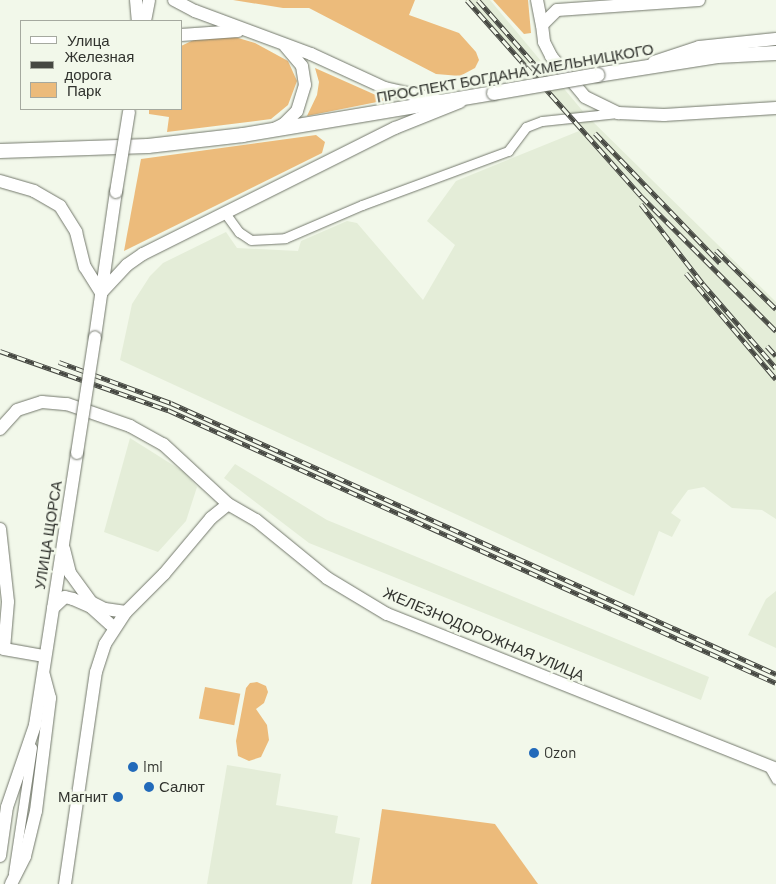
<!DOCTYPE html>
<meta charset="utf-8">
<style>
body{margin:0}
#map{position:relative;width:776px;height:884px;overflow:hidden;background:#f2f8ea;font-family:Barlow,sans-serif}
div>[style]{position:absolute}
.built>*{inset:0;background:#e4edd8}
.green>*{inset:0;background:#ecbb7b;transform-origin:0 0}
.roads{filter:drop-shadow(0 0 1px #73786c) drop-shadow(0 0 1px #73786c)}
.street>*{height:9px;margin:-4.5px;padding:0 4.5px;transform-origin:4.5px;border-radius:4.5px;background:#fff}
.secondary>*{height:12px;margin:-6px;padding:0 6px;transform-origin:6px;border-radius:6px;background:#fff}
.primary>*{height:14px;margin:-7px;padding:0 7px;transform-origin:7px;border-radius:7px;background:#fff}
.rail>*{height:5px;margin-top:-2.5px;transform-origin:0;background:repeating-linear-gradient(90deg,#f2f8ea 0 9px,#464842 0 18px);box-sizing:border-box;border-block:1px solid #464842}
.bridges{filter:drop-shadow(0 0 1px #73786c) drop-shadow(0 0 1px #73786c)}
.secondary-bridge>*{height:12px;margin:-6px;padding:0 6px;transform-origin:6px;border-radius:6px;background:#fff}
.primary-bridge>*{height:14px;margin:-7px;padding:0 7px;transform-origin:7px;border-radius:7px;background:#fff}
.dots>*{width:14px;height:14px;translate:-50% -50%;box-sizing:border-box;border:2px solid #f2f8ea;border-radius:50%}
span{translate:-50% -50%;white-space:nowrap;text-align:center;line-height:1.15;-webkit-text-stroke:5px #f2f8ea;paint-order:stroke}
.street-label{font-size:15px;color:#31332e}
.poi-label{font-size:15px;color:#31332e}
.left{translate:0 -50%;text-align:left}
.right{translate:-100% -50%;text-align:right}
.legend{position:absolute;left:20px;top:20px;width:162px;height:90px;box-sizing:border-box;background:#f2f8ea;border:1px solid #a5a99f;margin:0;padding:6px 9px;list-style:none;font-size:15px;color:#31332e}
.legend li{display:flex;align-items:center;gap:10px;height:25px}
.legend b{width:25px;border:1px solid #a5a99f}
</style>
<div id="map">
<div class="built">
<div style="clip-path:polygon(465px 0,490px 0,586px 115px,776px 302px,776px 519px,762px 510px,732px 508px,704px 487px,688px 490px,671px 513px,681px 520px,672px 537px,659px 531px,634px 596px,120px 360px,132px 304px,150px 276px,163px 263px,226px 232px,237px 248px,298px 251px,301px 241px,347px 221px,357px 223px,423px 300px,455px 245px,427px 221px,456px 181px,579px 131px)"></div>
<div style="clip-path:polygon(130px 438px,184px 472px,197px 487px,186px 521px,158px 552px,104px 532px)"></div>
<div style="clip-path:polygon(235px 464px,327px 520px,709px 677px,701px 700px,309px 543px,224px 478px)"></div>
<div style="clip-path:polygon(776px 591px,776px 648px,748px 635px,766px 599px)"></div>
<div style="clip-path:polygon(227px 765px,281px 774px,276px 805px,338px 816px,335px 833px,360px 838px,352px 884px,207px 884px)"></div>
</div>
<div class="green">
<div style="clip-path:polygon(233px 0,415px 0,409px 15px,459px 33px,476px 52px,479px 60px,475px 68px,460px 76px,436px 74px,309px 8px,283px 8px)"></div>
<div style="clip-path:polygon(493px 0,528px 0,531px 33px,524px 34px)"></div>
<div style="clip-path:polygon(204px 35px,228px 35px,255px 43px,288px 61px,297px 81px,288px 105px,271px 119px,167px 132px,169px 117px,149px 114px,149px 109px,181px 109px,181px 46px)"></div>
<div style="clip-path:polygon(315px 68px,387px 100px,307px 116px,317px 95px,319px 82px)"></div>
<div style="clip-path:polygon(316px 135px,325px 142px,322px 153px,124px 251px,141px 159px)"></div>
<div style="clip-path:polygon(257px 682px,266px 686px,268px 692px,264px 703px,256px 709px,267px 725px,269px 740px,261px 757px,249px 761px,238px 756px,236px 741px,246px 688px,250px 683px)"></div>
<div style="left:205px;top:687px;width:36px;height:32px;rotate:11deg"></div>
<div style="clip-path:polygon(382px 809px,495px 824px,538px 884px,371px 884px)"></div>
</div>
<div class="roads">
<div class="street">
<div style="left:225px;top:213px;width:24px;rotate:54deg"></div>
<div style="left:239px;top:232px;width:14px;rotate:34deg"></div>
<div style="left:251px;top:240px;width:34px;rotate:-3deg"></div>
<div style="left:285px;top:238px;width:84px;rotate:-23.2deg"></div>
<div style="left:362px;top:205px;width:156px;rotate:-20.3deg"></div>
<div style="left:508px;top:151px;width:30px;rotate:-53deg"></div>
<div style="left:526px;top:127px;width:17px;rotate:-21deg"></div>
<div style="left:542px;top:121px;width:76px;rotate:-6deg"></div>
<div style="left:769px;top:767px;width:14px;rotate:60deg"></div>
<div style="left:13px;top:873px;width:127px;rotate:-81.4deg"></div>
</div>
<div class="secondary">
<div style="left:136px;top:0;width:21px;rotate:85deg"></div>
<div style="left:174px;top:0;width:24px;rotate:28deg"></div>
<div style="left:195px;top:11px;width:124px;rotate:20.3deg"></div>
<div style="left:311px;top:54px;width:81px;rotate:24.7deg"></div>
<div style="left:385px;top:88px;width:53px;rotate:13deg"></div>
<div style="left:537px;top:0;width:25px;rotate:79deg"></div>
<div style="left:699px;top:0;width:142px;rotate:176deg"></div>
<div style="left:557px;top:10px;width:21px;rotate:135deg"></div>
<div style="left:542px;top:25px;width:17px;rotate:83deg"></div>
<div style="left:544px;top:42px;width:16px;rotate:63deg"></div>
<div style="left:551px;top:56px;width:53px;rotate:50.3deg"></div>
<div style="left:585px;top:97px;width:37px;rotate:26deg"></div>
<div style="left:618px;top:113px;width:46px;rotate:2.5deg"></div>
<div style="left:664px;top:115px;width:112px;rotate:-3.6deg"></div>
<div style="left:145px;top:21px;width:21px;rotate:-79deg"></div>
<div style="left:181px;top:35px;width:57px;rotate:-4deg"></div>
<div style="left:654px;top:62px;width:47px;rotate:-18.4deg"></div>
<div style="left:699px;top:47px;width:77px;rotate:-5.9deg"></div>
<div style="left:274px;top:129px;width:11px;rotate:-27deg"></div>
<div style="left:284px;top:124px;width:18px;rotate:-45deg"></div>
<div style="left:297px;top:111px;width:27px;rotate:-73deg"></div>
<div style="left:305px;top:85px;width:19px;rotate:-99deg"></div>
<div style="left:302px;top:66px;width:26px;rotate:-130deg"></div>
<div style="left:0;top:181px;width:35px;rotate:16deg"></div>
<div style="left:34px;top:191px;width:30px;rotate:30deg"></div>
<div style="left:60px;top:206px;width:31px;rotate:58deg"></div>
<div style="left:76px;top:232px;width:36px;rotate:76deg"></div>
<div style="left:85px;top:267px;width:31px;rotate:58deg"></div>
<div style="left:101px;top:293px;width:38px;rotate:-47deg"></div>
<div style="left:127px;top:265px;width:19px;rotate:-35deg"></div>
<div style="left:143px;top:254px;width:282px;rotate:-26.6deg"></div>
<div style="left:395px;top:128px;width:70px;rotate:-21.8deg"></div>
<div style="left:95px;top:337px;width:147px;rotate:-81.8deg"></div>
<div style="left:0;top:429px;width:25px;rotate:-48deg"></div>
<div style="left:17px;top:410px;width:26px;rotate:-18deg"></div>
<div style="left:42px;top:402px;width:25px;rotate:5deg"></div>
<div style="left:67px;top:404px;width:67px;rotate:19.2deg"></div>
<div style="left:130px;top:426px;width:38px;rotate:29deg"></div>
<div style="left:163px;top:444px;width:88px;rotate:42.7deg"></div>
<div style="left:228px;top:504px;width:32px;rotate:30deg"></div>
<div style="left:256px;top:520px;width:92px;rotate:39.2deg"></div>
<div style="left:327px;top:578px;width:70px;rotate:31deg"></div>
<div style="left:387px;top:614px;width:419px;rotate:21.7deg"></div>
<div style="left:0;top:529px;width:73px;rotate:83.7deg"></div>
<div style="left:8px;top:602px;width:47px;rotate:94.9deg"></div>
<div style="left:4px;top:649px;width:41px;rotate:9.9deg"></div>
<div style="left:64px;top:549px;width:25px;rotate:76deg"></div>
<div style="left:70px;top:573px;width:36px;rotate:54deg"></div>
<div style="left:91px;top:602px;width:16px;rotate:27deg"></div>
<div style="left:105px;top:609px;width:21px;rotate:8deg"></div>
<div style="left:53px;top:608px;width:16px;rotate:-43deg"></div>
<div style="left:65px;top:597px;width:8px;rotate:14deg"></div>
<div style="left:73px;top:599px;width:20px;rotate:24deg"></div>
<div style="left:91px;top:607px;width:31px;rotate:42deg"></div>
<div style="left:0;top:856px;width:49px;rotate:-81.9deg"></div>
<div style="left:7px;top:807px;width:87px;rotate:-71.1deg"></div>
<div style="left:35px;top:725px;width:275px;rotate:-81.2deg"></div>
<div style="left:11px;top:884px;width:31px;rotate:-63deg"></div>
<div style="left:25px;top:856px;width:46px;rotate:-76.3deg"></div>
<div style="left:36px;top:811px;width:114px;rotate:-82.9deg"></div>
<div style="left:50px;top:698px;width:24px;rotate:-105deg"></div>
<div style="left:65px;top:884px;width:214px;rotate:-81.7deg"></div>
<div style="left:96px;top:672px;width:29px;rotate:-72deg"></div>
<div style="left:105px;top:644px;width:38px;rotate:-57deg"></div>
<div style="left:126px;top:612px;width:54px;rotate:-45deg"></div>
<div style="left:164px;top:574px;width:73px;rotate:-50deg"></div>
<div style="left:211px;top:518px;width:22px;rotate:-39deg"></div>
</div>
<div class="primary">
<div style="left:597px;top:75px;width:122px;rotate:-8.9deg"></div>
<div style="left:718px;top:56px;width:58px;rotate:-3deg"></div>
<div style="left:0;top:151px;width:148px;rotate:-1.9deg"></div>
<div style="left:148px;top:146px;width:96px;rotate:-6.6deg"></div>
<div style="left:243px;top:135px;width:254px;rotate:-9.5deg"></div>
</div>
</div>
<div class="rail">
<div style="left:467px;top:0;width:262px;rotate:48.4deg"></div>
<div style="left:641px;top:196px;width:191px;rotate:45deg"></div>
<div style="left:478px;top:0;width:111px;rotate:48.7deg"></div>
<div style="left:595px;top:133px;width:180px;rotate:46.1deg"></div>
<div style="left:641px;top:204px;width:101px;rotate:52.2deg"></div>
<div style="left:703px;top:284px;width:111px;rotate:49deg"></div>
<div style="left:716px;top:250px;width:84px;rotate:44.5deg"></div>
<div style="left:686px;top:273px;width:139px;rotate:49.7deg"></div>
<div style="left:767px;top:346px;width:13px;rotate:48deg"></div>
<div style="left:0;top:351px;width:178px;rotate:19.4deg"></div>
<div style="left:168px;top:410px;width:666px;rotate:24.18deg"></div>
<div style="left:59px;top:362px;width:119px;rotate:20.1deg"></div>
<div style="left:171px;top:403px;width:663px;rotate:24.13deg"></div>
</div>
<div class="bridges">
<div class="secondary-bridge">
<div style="left:116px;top:192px;width:81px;rotate:-80.8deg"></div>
<div style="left:77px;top:453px;width:117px;rotate:-81.2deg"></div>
</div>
<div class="primary-bridge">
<div style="left:494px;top:93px;width:105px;rotate:-9.9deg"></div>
</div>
</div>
<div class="dots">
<div style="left:534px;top:753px;background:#226aba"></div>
<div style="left:133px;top:767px;background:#226aba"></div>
<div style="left:149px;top:787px;background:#226aba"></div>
<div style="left:118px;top:797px;background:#226aba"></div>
</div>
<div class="street-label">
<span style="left:515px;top:73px;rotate:-10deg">ПРОСПЕКТ БОГДАНА ХМЕЛЬНИЦКОГО</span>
<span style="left:48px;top:535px;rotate:-81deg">УЛИЦА ЩОРСА</span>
<span style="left:484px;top:634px;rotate:23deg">ЖЕЛЕЗНОДОРОЖНАЯ УЛИЦА</span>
</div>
<div class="poi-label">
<span class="left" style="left:544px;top:753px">Ozon</span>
<span class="left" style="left:143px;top:767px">Iml</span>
<span class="left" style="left:159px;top:787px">Салют</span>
<span class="right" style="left:108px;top:797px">Магнит</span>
</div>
<ul class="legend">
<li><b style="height:6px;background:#fff"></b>Улица</li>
<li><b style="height:6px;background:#464842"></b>Железная дорога</li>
<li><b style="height:14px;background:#ecbb7b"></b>Парк</li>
</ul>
</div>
